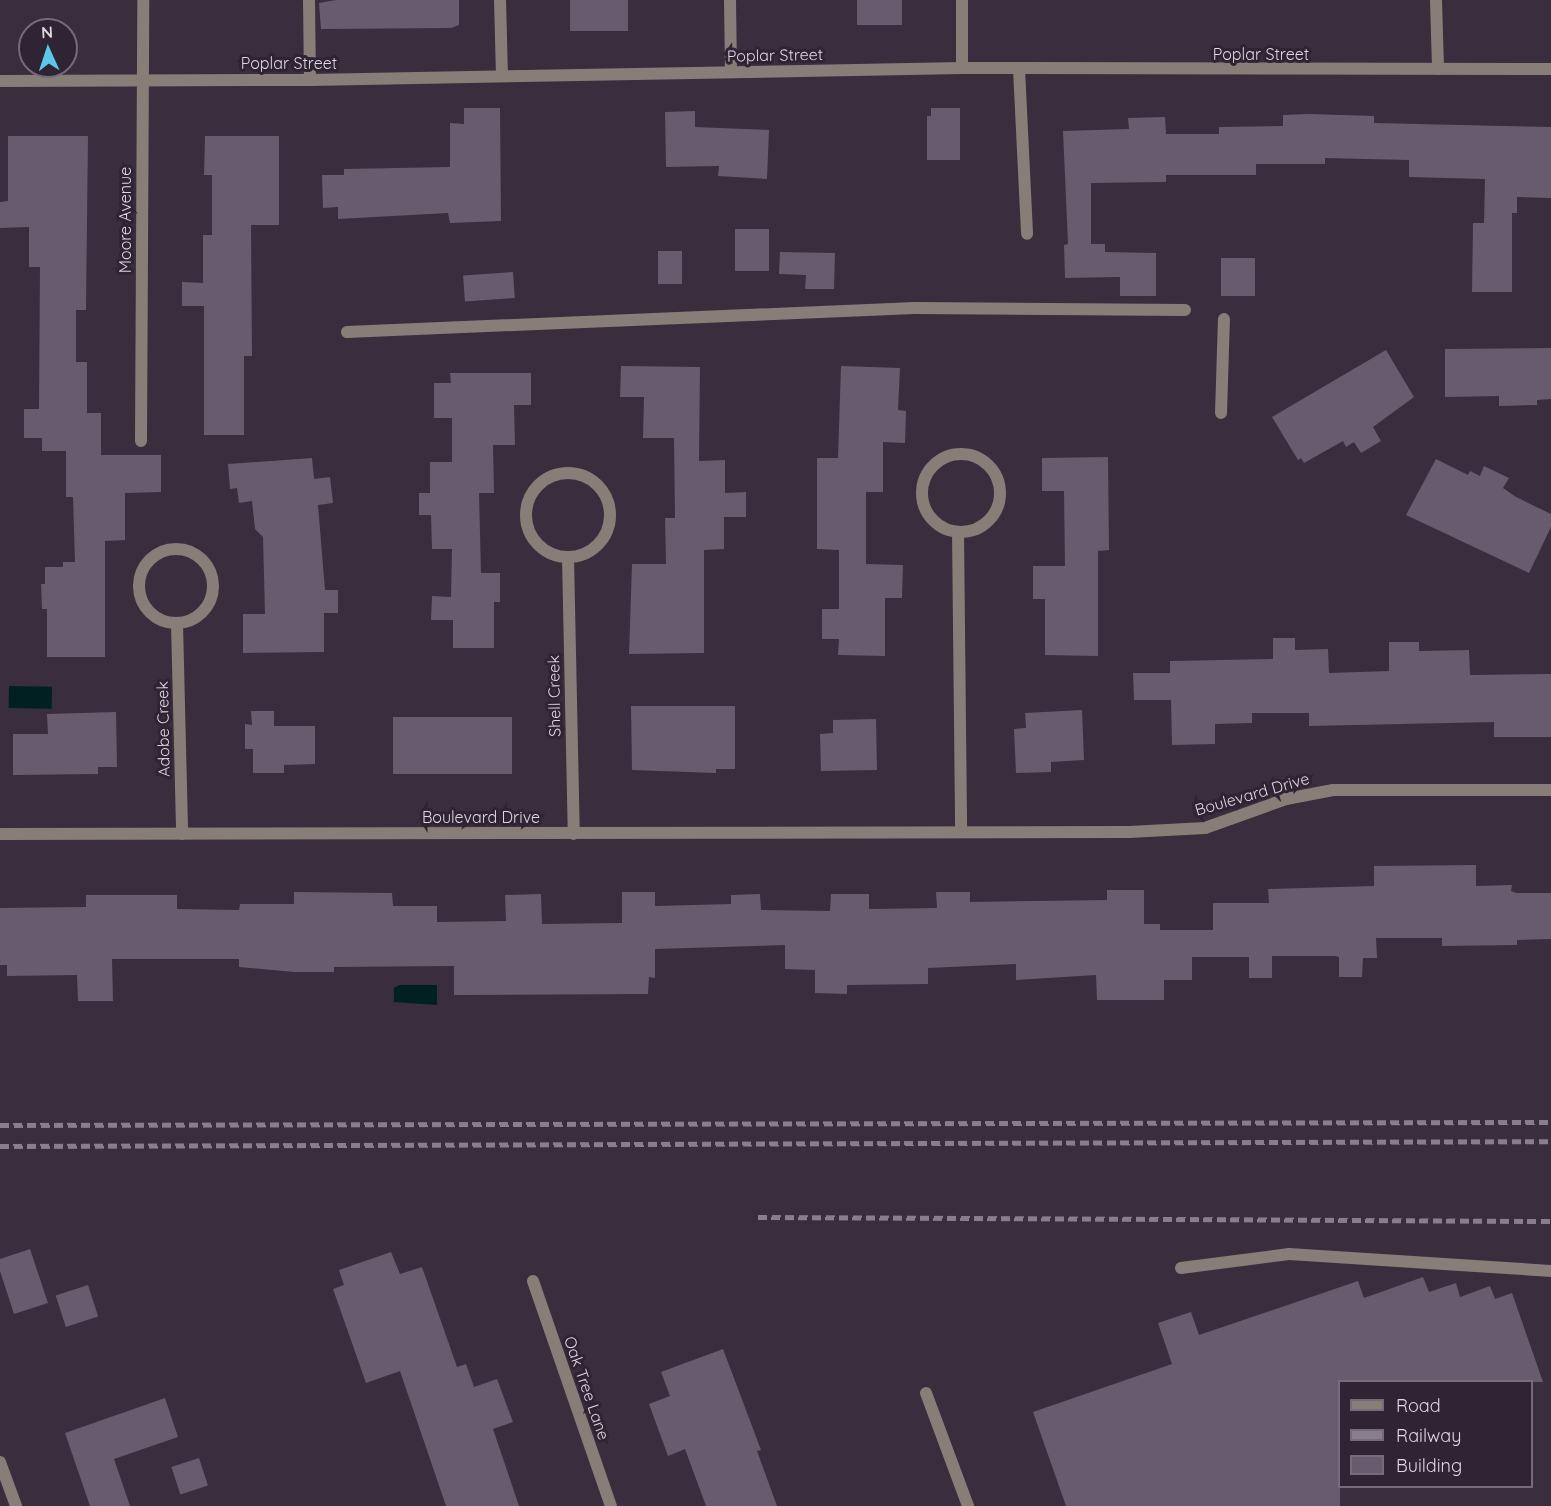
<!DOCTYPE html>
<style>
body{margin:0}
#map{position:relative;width:1551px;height:1506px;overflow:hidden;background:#3a2d3e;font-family:Quicksand,sans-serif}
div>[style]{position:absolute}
.water>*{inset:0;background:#002021;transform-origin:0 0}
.building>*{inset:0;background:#695b6e;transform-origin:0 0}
.service>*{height:12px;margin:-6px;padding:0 6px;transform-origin:6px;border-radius:6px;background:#887d77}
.minor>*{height:12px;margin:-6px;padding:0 6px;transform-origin:6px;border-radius:6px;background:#887d77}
.minor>.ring{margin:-6px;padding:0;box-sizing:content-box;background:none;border:12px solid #887d77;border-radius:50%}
.rail>*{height:4.5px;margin-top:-2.25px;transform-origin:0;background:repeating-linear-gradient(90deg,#897e8d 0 9px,transparent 0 13.5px)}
span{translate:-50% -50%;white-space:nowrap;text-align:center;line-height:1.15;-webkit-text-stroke:6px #2f2334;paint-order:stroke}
.street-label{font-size:16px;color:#dfd7e2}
.legend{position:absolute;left:1338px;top:1380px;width:195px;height:108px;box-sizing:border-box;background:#2f2334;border:2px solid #756b7a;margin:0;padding:8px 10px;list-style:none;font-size:18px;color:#dfd7e2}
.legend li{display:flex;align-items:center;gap:12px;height:30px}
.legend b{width:30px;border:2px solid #756b7a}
.north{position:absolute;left:18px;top:18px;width:60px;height:60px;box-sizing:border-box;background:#2f2334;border:2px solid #756b7a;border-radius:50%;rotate:357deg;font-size:16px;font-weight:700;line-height:24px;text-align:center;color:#dfd7e2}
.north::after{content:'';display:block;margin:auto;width:21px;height:27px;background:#5cc7e8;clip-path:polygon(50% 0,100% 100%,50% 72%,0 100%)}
</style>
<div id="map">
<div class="water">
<div style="left:9px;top:686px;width:43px;height:22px;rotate:1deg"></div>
<div style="clip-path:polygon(400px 985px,437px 985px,437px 1005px,394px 1002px,394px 988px)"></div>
</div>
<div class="building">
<div style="clip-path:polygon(336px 0,459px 0,459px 25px,451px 28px,321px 29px,319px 3px)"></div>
<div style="left:570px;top:0;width:58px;height:31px"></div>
<div style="left:857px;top:0;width:45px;height:25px"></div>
<div style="clip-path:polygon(464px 108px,500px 108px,501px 221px,450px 223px,448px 213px,338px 219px,338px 207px,323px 208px,322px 175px,344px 175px,344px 169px,450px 167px,450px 123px,464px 124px)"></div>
<div style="clip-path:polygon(931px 108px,960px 108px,960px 160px,927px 160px,927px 116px,931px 116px)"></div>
<div style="clip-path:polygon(695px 111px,695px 127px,769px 130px,767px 179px,718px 176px,719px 166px,666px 167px,665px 112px)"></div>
<div style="clip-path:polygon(1309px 114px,1374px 116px,1374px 123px,1551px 127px,1551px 198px,1517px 197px,1517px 213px,1512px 213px,1512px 292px,1472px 292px,1473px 223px,1484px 223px,1485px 179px,1409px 177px,1409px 160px,1325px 158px,1325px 164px,1256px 164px,1256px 175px,1166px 175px,1166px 182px,1091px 183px,1091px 244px,1105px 244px,1105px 252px,1156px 253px,1156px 296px,1120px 296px,1120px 277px,1065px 278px,1064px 245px,1068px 244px,1063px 131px,1129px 129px,1128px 118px,1165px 117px,1166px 134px,1219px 134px,1219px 127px,1283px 126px,1283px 115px)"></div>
<div style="clip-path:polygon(8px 136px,88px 136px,86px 310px,76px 310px,76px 362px,87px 362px,87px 413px,101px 413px,101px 455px,161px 455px,161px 492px,125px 493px,125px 540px,105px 541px,105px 657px,47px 657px,47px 609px,42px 609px,41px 584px,45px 584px,45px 567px,63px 567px,63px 562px,75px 562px,73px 497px,66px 497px,66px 451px,42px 451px,42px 438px,24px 438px,24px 409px,39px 409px,40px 267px,29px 267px,29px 227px,0 228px,0 202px,8px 201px)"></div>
<div style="clip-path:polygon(205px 136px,279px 136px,279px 225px,251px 225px,252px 356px,244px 356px,244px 435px,204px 435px,204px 306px,182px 306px,182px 282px,203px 283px,203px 235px,212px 235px,212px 175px,204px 175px)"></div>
<div style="left:735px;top:229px;width:34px;height:42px"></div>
<div style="left:658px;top:251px;width:24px;height:33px"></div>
<div style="clip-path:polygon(780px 252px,835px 253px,834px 289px,805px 289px,806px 275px,779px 274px)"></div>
<div style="left:1221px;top:258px;width:34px;height:38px"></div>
<div style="left:513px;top:272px;width:26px;height:50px;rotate:86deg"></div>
<div style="clip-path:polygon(1551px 348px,1551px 399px,1537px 400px,1537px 405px,1499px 406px,1499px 396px,1445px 397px,1445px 349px)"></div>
<div style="clip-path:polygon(1386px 350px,1414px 397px,1373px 427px,1381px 441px,1361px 453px,1354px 442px,1346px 447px,1343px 441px,1304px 463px,1301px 458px,1298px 460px,1272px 417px)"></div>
<div style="clip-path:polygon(621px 366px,700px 367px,699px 461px,725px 460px,725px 493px,746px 492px,746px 517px,724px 517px,724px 549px,704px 550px,704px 653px,629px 654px,632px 564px,666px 564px,665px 518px,675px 518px,674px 438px,643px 438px,644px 397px,620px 397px)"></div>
<div style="clip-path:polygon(841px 366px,900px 368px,898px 410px,906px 411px,905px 443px,883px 442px,883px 492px,866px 492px,866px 564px,903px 565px,902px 598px,885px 598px,885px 656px,838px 655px,839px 639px,822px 639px,822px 609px,839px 609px,839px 550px,817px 549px,817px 458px,838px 458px)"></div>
<div style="clip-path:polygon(450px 373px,531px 373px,531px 405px,514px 405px,515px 445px,493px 445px,494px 493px,479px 493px,481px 573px,500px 573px,500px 602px,494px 602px,494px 648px,453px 648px,453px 620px,431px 620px,432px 596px,451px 597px,452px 549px,432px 549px,431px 515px,419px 515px,419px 493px,430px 493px,430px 462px,452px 462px,452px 418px,434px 418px,434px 383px,451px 383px)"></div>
<div style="clip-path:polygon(1108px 457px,1109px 550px,1098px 551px,1098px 656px,1045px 655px,1045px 599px,1033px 599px,1033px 566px,1065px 566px,1064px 491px,1042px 491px,1042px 458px)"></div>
<div style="clip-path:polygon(312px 458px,314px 479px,330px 477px,333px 503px,318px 505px,325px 590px,338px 590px,338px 613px,324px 613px,324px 652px,243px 653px,243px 614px,265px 614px,263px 537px,255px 529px,252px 501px,239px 503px,237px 488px,230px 489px,228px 464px)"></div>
<div style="clip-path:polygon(1436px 459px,1468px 475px,1470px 471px,1480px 476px,1484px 466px,1509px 478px,1503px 488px,1516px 497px,1551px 514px,1551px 527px,1529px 573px,1406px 515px)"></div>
<div style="clip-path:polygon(1273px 638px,1295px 638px,1295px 650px,1328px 649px,1329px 673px,1389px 671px,1389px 642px,1419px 642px,1419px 651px,1469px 650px,1470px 675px,1551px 674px,1551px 737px,1494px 737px,1494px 722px,1309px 726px,1309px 713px,1252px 713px,1252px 723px,1215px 724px,1215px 744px,1172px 745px,1171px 700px,1134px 700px,1133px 673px,1170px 673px,1170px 661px,1273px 659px)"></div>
<div style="clip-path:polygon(631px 706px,735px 706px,735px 769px,716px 769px,716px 773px,632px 770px)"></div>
<div style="clip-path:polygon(1082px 710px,1084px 760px,1051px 762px,1051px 772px,1016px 773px,1014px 729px,1026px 728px,1025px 713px)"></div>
<div style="clip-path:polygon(251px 711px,274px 711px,274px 726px,315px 726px,315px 764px,284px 765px,284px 773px,253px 773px,253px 749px,245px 749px,245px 724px,252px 725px)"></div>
<div style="clip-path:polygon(116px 712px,117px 767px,98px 767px,98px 774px,13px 775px,13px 734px,48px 734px,47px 714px)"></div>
<div style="left:512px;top:717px;width:57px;height:119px;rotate:90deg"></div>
<div style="clip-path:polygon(876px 719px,877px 770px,821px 771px,820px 734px,833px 733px,833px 720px)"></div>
<div style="clip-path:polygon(1476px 865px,1476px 886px,1512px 885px,1511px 891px,1517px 893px,1551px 893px,1551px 939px,1517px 940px,1517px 945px,1442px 946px,1442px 938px,1376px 938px,1377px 958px,1363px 958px,1362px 977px,1339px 977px,1339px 957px,1335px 956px,1272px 956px,1272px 978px,1249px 978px,1249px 957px,1192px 957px,1192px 980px,1164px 980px,1164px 1000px,1097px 1000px,1096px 975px,1016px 980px,1016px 964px,928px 968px,928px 984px,847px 985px,847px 994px,815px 993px,815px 970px,785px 969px,785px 945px,655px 949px,655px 978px,649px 977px,648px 994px,454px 995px,454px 966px,334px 967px,334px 972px,294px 972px,239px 967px,239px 959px,112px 959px,113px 1001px,78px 1001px,77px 975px,7px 976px,7px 965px,0 965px,0 908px,86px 907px,86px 895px,177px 895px,177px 909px,239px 910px,240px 904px,294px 904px,294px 892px,392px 893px,393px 906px,437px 906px,437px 922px,506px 921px,505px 895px,541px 894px,542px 924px,622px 923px,622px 892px,655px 892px,655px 906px,731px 904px,731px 895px,760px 894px,761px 910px,830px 911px,831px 894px,869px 894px,869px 909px,937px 908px,936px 892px,970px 892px,970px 902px,1107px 900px,1107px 890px,1144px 890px,1144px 924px,1160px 924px,1160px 930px,1213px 930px,1213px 903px,1269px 903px,1268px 889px,1374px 886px,1374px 866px)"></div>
<div style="clip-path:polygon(30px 1249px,48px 1303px,14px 1314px,0 1271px,0 1259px)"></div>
<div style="clip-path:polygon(391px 1252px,400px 1274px,422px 1267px,457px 1367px,466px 1364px,474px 1387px,497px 1379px,513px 1422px,493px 1429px,519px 1506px,446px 1506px,400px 1371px,366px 1383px,333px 1289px,344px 1285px,339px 1270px)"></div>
<div style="clip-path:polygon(1423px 1277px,1429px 1292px,1456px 1283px,1460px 1297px,1490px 1286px,1495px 1299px,1512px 1293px,1543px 1382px,1340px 1382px,1340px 1506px,1066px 1506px,1033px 1412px,1172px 1364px,1158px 1323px,1191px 1312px,1199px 1335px,1358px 1281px,1364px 1298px)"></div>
<div style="left:88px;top:1285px;width:33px;height:34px;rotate:72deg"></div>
<div style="clip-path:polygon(723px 1349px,761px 1450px,757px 1451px,777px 1506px,706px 1506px,685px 1449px,668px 1456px,649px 1404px,670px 1396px,661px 1372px)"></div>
<div style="clip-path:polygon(165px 1398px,178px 1437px,114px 1459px,130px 1506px,90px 1506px,65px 1433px)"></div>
<div style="left:199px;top:1458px;width:29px;height:29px;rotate:72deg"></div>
</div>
<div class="service">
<div style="left:309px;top:0;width:80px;rotate:89.3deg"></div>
<div style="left:730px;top:0;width:72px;rotate:89.2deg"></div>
<div style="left:1019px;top:69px;width:165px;rotate:87.2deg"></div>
<div style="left:347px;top:332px;width:568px;rotate:-2.42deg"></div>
<div style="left:914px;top:308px;width:271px;rotate:0.4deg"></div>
<div style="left:1221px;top:413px;width:94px;rotate:-88.2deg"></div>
<div style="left:1181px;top:1268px;width:109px;rotate:-7.4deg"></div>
<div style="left:1289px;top:1254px;width:263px;rotate:3.7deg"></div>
<div style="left:926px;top:1393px;width:121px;rotate:69.6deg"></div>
</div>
<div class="minor">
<div style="left:500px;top:0;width:76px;rotate:88.5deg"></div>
<div style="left:962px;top:0;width:68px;rotate:90deg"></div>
<div style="left:1436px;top:0;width:69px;rotate:88.3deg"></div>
<div style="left:0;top:81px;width:310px;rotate:-0.2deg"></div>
<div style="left:310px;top:80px;width:652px;rotate:-1.05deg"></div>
<div style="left:962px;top:68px;width:589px;rotate:0.1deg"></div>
<div style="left:141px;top:441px;width:441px;rotate:-89.7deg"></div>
<div class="ring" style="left:922px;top:454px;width:66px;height:66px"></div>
<div class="ring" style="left:526px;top:473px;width:72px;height:72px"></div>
<div style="left:958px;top:532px;width:299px;rotate:89.4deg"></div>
<div class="ring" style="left:139px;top:549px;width:62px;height:62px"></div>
<div style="left:568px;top:557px;width:277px;rotate:88.8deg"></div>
<div style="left:177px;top:623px;width:211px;rotate:88.6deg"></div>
<div style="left:0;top:834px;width:1129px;rotate:-0.1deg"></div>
<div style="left:1129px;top:832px;width:76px;rotate:-3deg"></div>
<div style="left:1205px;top:828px;width:86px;rotate:-19.7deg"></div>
<div style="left:1286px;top:799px;width:48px;rotate:-10.8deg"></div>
<div style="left:1333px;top:790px;width:218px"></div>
<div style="left:533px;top:1281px;width:238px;rotate:70.9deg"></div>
<div style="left:0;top:1462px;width:47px;rotate:70deg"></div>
</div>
<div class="rail">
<div style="left:0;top:1125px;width:1551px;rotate:-0.11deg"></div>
<div style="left:0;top:1146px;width:1551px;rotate:-0.18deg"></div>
<div style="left:758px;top:1217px;width:793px;rotate:0.29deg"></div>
</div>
<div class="street-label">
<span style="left:1261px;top:54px">Poplar Street</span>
<span style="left:775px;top:55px;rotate:-1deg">Poplar Street</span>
<span style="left:289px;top:63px">Poplar Street</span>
<span style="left:125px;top:220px;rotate:-90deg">Moore Avenue</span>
<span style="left:554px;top:696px;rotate:-91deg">Shell Creek</span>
<span style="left:163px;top:729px;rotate:-91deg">Adobe Creek</span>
<span style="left:1252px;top:794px;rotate:-16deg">Boulevard Drive</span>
<span style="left:481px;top:817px">Boulevard Drive</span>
<span style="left:587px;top:1388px;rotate:71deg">Oak Tree Lane</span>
</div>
<ul class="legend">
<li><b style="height:8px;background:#887d77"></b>Road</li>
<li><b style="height:8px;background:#897e8d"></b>Railway</li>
<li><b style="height:16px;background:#695b6e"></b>Building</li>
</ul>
<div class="north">N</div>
</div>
